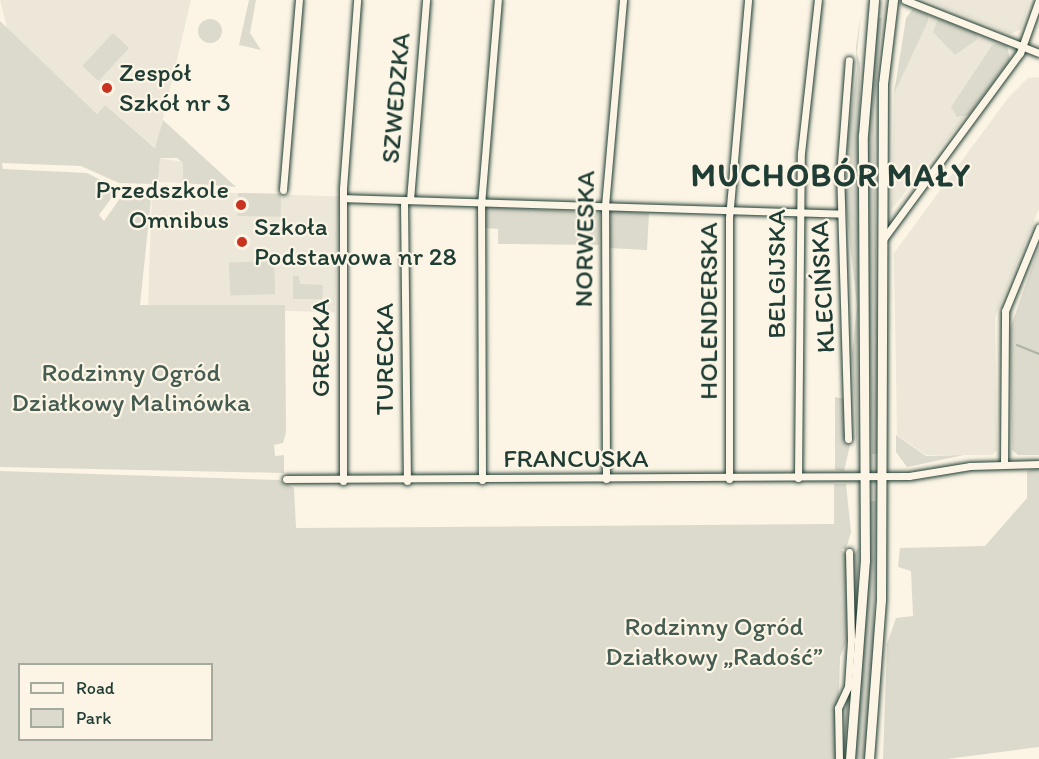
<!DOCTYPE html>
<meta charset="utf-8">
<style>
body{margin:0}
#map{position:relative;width:1039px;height:759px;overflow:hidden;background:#fcf5e5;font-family:Itim,sans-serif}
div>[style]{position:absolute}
.built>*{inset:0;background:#ece7d8;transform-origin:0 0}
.green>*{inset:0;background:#dcdacc;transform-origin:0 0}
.round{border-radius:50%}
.stream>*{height:2px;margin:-1px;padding:0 1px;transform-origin:1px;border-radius:1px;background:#aeb3a7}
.roads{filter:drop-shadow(0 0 2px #1f3d34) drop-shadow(0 0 2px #1f3d34)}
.minor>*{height:7px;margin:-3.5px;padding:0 3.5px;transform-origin:3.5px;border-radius:3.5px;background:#fcf5e5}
.major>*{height:9px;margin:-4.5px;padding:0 4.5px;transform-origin:4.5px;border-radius:4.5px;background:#fcf5e5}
.dots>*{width:16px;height:16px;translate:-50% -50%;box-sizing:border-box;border:3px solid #fcf5e5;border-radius:50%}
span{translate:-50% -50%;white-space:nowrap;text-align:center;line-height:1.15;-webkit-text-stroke:4.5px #fcf5e5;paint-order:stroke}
.poi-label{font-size:26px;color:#1f3d34}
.left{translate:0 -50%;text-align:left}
.right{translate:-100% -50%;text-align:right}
.street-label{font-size:26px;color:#1f3d34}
.park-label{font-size:26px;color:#455c52}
.district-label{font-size:32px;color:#1f3d34;font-weight:700;letter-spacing:1.5px}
.legend{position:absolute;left:18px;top:663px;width:195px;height:78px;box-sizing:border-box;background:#fcf5e5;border:2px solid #a4ab9e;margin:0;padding:8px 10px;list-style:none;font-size:18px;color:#1f3d34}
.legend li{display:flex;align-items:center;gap:12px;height:30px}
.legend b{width:30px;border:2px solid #a4ab9e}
</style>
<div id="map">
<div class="built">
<div style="clip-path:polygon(0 0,191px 0,156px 148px,105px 105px,97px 114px,7px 28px)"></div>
<div style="clip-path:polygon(926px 0,1030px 0,1021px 29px,1011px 34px)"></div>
<div style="clip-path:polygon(919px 11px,1007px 45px,1010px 60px,891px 210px,894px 88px)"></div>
<div style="clip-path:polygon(1039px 77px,1039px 209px,995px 317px,997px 450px,992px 455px,926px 455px,897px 435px,894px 253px,1008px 98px,1028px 78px)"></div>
<div style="clip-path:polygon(160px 158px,183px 162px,183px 183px,158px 182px)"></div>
<div style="left:152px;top:190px;width:187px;height:116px;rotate:2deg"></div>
</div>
<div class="green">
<div style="clip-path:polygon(249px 0,256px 0,250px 33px,261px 50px,239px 45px)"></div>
<div style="clip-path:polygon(913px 9px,928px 15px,928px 21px,894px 94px,906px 18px)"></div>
<div style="clip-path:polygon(861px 13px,857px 53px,860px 64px,857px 454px,852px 354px,857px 306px,845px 197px,848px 136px,857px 68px,856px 47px)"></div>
<div style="clip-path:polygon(875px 17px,882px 18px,874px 115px,879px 454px,872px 454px,866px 140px)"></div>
<div class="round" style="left:198px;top:19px;width:24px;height:24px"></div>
<div style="clip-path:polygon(938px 19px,976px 33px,978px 39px,955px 55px,933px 32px)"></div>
<div style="clip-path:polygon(0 21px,97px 114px,105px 105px,155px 148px,163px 120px,236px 187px,183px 183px,183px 163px,177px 158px,160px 158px,158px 182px,152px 184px,119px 183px,81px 166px,2px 163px,3px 169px,87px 173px,118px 189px,99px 215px,104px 221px,123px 194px,152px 190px,140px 305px,285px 305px,286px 432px,283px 443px,274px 445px,275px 456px,284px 455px,284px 473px,0 467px)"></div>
<div style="left:113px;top:33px;width:22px;height:45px;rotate:43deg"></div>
<div style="clip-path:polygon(993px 44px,1007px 45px,1010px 60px,969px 115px,957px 117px,951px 107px)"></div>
<div style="left:238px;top:193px;width:43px;height:23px;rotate:1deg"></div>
<div style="clip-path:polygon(486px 207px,600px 213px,599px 245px,498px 244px,498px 229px,485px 228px)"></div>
<div style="left:611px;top:211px;width:38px;height:37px;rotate:3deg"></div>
<div style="clip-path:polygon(1039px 247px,1039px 455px,1018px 455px,1012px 450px,1010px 329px)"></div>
<div style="left:274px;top:261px;width:33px;height:45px;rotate:88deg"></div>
<div style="clip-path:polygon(293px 276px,299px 276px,300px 284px,323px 285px,322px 299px,293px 299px)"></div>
<div style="clip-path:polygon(835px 397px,844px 399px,845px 440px,851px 441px,844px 471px,835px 470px)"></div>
<div style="clip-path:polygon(896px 435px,926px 456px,964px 455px,907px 467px,896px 452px)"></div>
<div style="clip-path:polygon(1039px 468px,1039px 747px,947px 759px,883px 759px,887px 644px,896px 618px,913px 616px,911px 571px,898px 567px,900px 548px,985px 546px,1027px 498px,1027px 471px)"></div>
<div style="clip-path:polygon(evenodd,0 471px,279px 480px,294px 488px,296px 528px,834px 524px,834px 484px,846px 484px,851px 532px,846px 549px,841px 549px,846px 555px,847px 639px,840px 657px,837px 759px,0 759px,0 471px,20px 664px,212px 664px,212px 740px,20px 740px,20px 664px)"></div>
<div style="clip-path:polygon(870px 501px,876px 501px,874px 644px,865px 759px,855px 759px)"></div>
<div style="clip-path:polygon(859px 547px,857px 624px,843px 759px,853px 556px)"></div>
</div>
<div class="stream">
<div style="left:1017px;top:345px;width:24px;rotate:22deg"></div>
</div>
<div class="roads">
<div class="minor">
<div style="left:905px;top:0;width:144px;rotate:21.6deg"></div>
<div style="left:283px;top:190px;width:191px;rotate:-85.2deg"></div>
<div style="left:343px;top:198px;width:497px;rotate:1.8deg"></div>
<div style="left:404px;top:200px;width:281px;rotate:89.4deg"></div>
<div style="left:410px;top:200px;width:201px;rotate:-85.4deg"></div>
<div style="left:884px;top:238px;width:230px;rotate:-53.7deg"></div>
<div style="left:1020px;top:53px;width:56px;rotate:-70.3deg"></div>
<div style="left:848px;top:439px;width:263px;rotate:-91.7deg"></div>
<div style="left:840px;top:176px;width:116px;rotate:-85.6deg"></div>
<div style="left:1004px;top:465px;width:154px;rotate:-89.6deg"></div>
<div style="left:1005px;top:311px;width:90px;rotate:-67.7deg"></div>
<div style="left:798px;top:478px;width:325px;rotate:-89.5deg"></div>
<div style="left:801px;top:153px;width:154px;rotate:-83.7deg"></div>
<div style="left:286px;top:479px;width:623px;rotate:-0.28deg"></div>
<div style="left:909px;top:476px;width:62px;rotate:-9.3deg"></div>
<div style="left:970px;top:466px;width:69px;rotate:-1.7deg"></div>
<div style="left:606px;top:479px;width:273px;rotate:-90.2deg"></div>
<div style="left:605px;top:206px;width:207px;rotate:-85deg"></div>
<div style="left:729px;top:479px;width:261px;rotate:-90deg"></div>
<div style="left:729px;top:218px;width:219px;rotate:-85deg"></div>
<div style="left:482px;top:480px;width:275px;rotate:-90.2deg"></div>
<div style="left:481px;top:205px;width:206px;rotate:-85.3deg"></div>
<div style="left:343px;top:481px;width:293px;rotate:-90deg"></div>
<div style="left:343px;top:188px;width:189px;rotate:-85.7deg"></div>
<div style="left:839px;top:759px;width:51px;rotate:-91.1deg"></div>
<div style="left:838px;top:708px;width:23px;rotate:-65deg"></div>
<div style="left:848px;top:687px;width:47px;rotate:-86.3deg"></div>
<div style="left:851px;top:640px;width:88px;rotate:-91.3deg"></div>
</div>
<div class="major">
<div style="left:850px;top:759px;width:199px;rotate:-85.7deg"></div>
<div style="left:865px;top:561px;width:426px;rotate:-90.3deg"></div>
<div style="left:863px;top:135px;width:135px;rotate:-85.3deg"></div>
<div style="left:869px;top:759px;width:159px;rotate:-85.7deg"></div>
<div style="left:881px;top:600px;width:516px;rotate:-89.78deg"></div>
<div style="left:883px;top:84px;width:85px;rotate:-83.2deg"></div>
</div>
</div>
<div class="dots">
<div style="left:107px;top:88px;background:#c8321e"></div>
<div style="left:241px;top:205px;background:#c8321e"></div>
<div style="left:242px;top:242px;background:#c8321e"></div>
</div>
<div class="poi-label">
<span class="left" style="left:119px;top:88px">Zespół<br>Szkół nr 3</span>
<span class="right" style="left:229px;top:205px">Przedszkole<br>Omnibus</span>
<span class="left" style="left:254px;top:242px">Szkoła<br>Podstawowa nr 28</span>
</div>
<div class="street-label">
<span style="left:396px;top:98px;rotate:-85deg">SZWEDZKA</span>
<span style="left:585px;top:239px;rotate:-89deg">NORWESKA</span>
<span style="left:777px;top:274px;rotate:-90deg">BELGIJSKA</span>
<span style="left:823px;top:287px;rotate:-93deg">KLECIŃSKA</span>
<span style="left:709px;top:311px;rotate:-90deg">HOLENDERSKA</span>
<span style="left:321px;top:348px;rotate:-90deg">GRECKA</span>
<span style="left:385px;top:359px;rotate:-90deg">TURECKA</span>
<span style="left:576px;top:459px">FRANCUSKA</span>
</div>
<div class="park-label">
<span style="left:131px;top:388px">Rodzinny Ogród<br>Działkowy Malinówka</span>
<span style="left:714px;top:642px">Rodzinny Ogród<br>Działkowy „Radość”</span>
</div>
<div class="district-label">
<span style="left:831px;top:175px">MUCHOBÓR MAŁY</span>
</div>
<ul class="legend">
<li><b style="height:8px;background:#fcf5e5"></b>Road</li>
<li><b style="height:16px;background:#dcdacc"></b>Park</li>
</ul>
</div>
